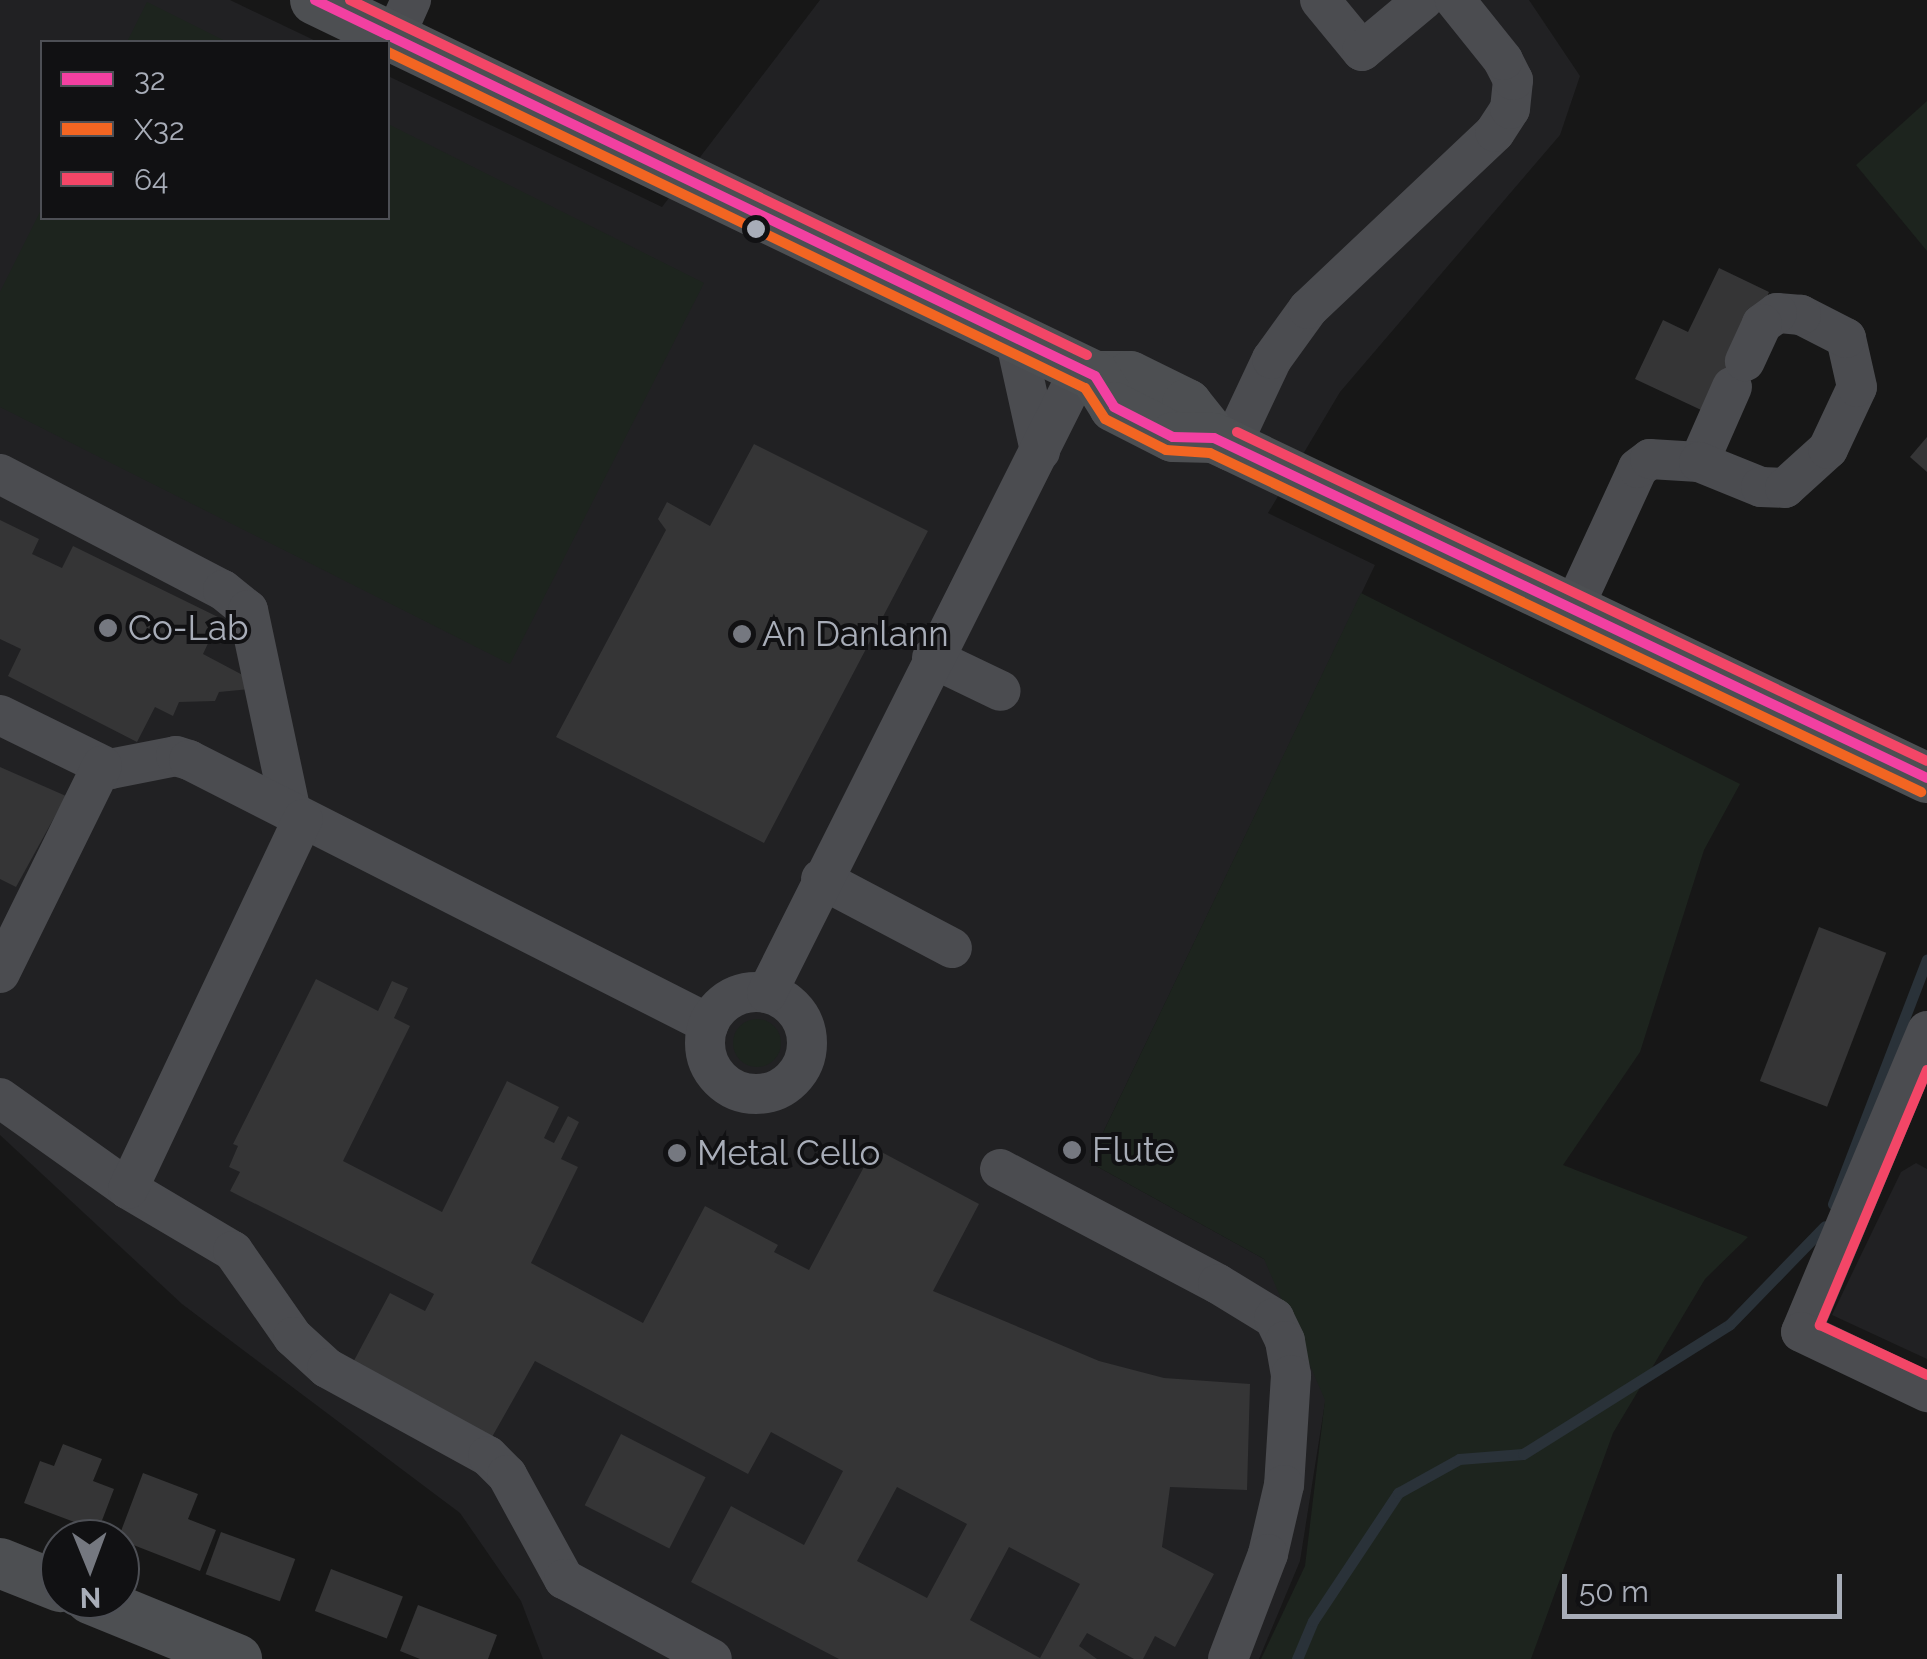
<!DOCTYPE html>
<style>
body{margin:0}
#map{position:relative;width:1927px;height:1659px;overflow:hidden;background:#171717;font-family:Raleway,sans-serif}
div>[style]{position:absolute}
.built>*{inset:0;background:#212123}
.green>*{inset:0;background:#1d241e}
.round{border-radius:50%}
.stream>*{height:11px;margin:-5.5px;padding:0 5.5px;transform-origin:5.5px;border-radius:5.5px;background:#2a3239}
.building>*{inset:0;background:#353536;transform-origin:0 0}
.minor>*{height:40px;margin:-20px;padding:0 20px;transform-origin:20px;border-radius:20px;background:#4b4c50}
.minor>.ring{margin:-20px;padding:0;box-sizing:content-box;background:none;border:40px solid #4b4c50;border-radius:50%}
.major>*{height:50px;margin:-25px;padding:0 25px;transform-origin:25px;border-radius:25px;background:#4d4f52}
.bus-1>*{height:10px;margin:-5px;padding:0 5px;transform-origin:5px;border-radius:5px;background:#f240a1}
.bus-2>*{height:10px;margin:-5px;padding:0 5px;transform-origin:5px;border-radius:5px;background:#f26522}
.bus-3>*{height:10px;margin:-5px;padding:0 5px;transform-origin:5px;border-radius:5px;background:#f34667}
.dots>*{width:28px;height:28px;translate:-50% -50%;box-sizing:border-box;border:5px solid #111113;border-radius:50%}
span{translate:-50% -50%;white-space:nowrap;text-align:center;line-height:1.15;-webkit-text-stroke:8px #111113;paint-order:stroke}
.poi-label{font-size:35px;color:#a8adb8}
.left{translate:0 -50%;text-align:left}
.legend{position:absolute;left:40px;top:40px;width:350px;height:180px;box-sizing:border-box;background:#111113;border:2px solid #4d4f55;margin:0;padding:12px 18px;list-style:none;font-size:30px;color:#a8adb8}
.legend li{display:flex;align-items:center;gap:20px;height:50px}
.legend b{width:50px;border:2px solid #4d4f55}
.north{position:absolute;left:40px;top:1519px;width:100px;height:100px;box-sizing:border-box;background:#111113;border:2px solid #4d4f55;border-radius:50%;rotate:179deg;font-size:28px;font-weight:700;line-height:40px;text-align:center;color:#a8adb8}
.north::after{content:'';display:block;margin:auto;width:35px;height:45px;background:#757880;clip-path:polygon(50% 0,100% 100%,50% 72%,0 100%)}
.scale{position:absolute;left:1562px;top:1574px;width:280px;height:45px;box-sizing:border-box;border:5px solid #a8adb8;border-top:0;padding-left:12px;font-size:30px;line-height:35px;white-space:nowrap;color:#a8adb8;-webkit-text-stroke:8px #111113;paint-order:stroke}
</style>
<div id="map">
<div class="built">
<div style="clip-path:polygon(0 0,230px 0,318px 42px,42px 42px,42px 218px,388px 218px,388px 76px,662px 207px,820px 0,1529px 0,1580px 76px,1560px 135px,1340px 392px,1268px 513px,1375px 565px,1089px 1162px,1264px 1259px,1335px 1339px,1300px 1561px,1259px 1659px,543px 1659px,521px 1601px,460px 1513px,182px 1304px,0 1135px)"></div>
<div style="clip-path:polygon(1916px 1163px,1927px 1169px,1927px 1359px,1832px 1315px,1901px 1172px)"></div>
</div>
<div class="green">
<div style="clip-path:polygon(147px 2px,227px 42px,127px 42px)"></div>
<div style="clip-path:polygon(1927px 101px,1927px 251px,1856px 165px)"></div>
<div style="clip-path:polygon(388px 124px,704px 283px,510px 664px,0 407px,0 292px,42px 208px,42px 218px,388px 218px)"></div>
<div style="clip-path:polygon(1361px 593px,1740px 784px,1704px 850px,1640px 1052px,1563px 1165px,1748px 1237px,1705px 1279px,1613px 1433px,1531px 1659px,1261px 1659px,1305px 1566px,1325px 1400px,1264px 1259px,1089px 1162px)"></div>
<div class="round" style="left:733px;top:1019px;width:48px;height:48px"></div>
</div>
<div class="stream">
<div style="left:1833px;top:1204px;width:262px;rotate:-69deg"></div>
<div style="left:1297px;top:1659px;width:41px;rotate:-67.2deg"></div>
<div style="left:1313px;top:1621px;width:154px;rotate:-56.4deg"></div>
<div style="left:1398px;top:1493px;width:70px;rotate:-29.1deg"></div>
<div style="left:1459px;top:1459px;width:64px;rotate:-4.5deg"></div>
<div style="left:1523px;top:1454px;width:244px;rotate:-32.1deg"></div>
<div style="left:1730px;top:1324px;width:136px;rotate:-45.9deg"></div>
</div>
<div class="building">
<div style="clip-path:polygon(1719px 268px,1769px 292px,1714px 416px,1635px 379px,1663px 320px,1688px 332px)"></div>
<div style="clip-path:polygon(1927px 437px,1927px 472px,1910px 457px)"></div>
<div style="clip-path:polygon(754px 444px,928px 531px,764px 843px,556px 737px,666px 530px,658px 519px,667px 502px,710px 526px)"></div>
<div style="clip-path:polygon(0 520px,39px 539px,32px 554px,62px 568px,73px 546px,220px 618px,203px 654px,254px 681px,250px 689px,219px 692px,215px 701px,179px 702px,173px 716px,155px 707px,137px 742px,8px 676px,21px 649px,0 639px)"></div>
<div style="clip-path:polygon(0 767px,66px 796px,16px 887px,0 879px)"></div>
<div style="left:1819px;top:927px;width:72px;height:165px;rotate:21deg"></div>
<div style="clip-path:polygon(evenodd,316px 979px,378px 1011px,392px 981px,408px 988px,394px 1018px,410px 1026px,343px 1161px,442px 1212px,507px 1081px,559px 1107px,544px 1138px,554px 1143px,568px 1116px,579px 1122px,561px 1159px,578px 1167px,531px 1263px,643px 1323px,705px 1206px,778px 1245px,774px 1252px,809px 1270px,874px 1148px,979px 1204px,933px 1291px,1099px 1361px,1164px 1378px,1250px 1384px,1247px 1490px,1170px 1487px,1162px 1547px,1214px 1574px,1175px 1647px,1155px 1636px,1143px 1659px,1134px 1659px,1087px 1633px,1079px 1646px,1097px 1659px,839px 1659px,691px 1582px,731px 1506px,804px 1545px,843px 1471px,771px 1432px,748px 1474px,535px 1361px,488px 1444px,349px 1370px,390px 1293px,425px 1311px,434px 1294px,230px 1191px,240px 1172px,229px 1167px,238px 1146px,233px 1144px,316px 979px,897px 1487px,967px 1524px,927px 1598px,857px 1561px,897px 1487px,316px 979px,1009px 1547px,1080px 1584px,1040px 1658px,970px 1620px,1009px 1547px)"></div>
<div style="left:621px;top:1434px;width:95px;height:80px;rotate:27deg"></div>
<div style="clip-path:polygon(63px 1444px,102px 1459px,93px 1481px,114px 1489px,98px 1531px,24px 1503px,40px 1461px,54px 1466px)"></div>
<div style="clip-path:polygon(143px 1473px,198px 1494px,188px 1519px,216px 1530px,200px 1571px,118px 1539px)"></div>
<div style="left:221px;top:1532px;width:79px;height:45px;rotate:20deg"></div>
<div style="left:331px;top:1569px;width:77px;height:45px;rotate:21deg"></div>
<div style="clip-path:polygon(418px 1605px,497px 1635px,488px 1659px,420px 1659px,400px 1651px)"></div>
</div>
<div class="minor">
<div style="left:1320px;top:0;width:66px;rotate:50.5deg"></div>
<div style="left:1362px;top:51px;width:80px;rotate:-39.9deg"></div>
<div style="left:394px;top:38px;width:42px;rotate:-65.9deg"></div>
<div style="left:1015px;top:338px;width:116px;rotate:77.5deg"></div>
<div style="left:1231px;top:446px;width:96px;rotate:-64.8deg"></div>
<div style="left:1272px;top:359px;width:62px;rotate:-54.2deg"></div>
<div style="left:1308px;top:309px;width:257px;rotate:-43.4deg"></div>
<div style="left:1495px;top:132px;width:27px;rotate:-57deg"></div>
<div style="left:1510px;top:109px;width:29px;rotate:-84deg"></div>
<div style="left:1513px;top:80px;width:22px;rotate:-117deg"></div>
<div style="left:1503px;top:60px;width:77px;rotate:-128.7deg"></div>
<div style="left:1699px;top:462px;width:82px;rotate:-66.3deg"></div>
<div style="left:0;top:474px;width:251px;rotate:27.5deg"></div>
<div style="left:223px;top:590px;width:32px;rotate:39deg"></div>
<div style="left:248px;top:610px;width:207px;rotate:78deg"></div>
<div style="left:1572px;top:611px;width:157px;rotate:-65.2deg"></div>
<div style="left:1638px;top:468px;width:15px;rotate:-37deg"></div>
<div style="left:1650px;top:459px;width:49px;rotate:3.5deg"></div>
<div style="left:1699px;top:462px;width:67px;rotate:22deg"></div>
<div style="left:1761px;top:487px;width:24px;rotate:2deg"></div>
<div style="left:1785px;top:488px;width:58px;rotate:-42.2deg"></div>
<div style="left:1828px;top:449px;width:68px;rotate:-64.9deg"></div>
<div style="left:1857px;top:387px;width:50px;rotate:-102.7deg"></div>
<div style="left:1846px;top:338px;width:51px;rotate:-152.9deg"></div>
<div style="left:1801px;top:315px;width:24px;rotate:-175deg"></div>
<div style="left:1777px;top:313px;width:19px;rotate:144deg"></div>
<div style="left:1762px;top:324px;width:41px;rotate:114.7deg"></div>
<div style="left:932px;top:658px;width:76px;rotate:25.6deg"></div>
<div style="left:0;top:715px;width:123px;rotate:26.1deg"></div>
<div style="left:110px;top:769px;width:67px;rotate:-11.1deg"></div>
<div style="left:176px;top:756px;width:14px;rotate:17deg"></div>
<div style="left:189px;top:760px;width:583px;rotate:26.92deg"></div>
<div style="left:821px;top:879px;width:148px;rotate:27.8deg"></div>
<div style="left:0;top:973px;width:231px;rotate:-63.8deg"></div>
<div class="ring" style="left:705px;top:992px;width:62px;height:62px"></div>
<div style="left:767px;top:993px;width:698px;rotate:-63.36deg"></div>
<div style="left:1927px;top:1031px;width:326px;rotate:112.7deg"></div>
<div style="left:1801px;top:1332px;width:140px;rotate:25.5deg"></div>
<div style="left:0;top:1098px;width:157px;rotate:35.4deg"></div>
<div style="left:128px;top:1189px;width:122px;rotate:30.6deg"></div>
<div style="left:233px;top:1251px;width:105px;rotate:55.1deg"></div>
<div style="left:293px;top:1337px;width:46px;rotate:42.4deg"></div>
<div style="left:327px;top:1368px;width:183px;rotate:28.7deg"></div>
<div style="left:488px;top:1456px;width:27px;rotate:45deg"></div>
<div style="left:507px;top:1475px;width:119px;rotate:61.3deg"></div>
<div style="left:564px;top:1579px;width:168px;rotate:28.4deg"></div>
<div style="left:1000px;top:1169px;width:246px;rotate:27.8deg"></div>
<div style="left:1218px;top:1284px;width:66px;rotate:31.3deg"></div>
<div style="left:1274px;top:1318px;width:25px;rotate:64deg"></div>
<div style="left:1285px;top:1341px;width:35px;rotate:80deg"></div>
<div style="left:1291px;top:1375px;width:110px;rotate:93.6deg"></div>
<div style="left:1284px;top:1485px;width:71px;rotate:103.1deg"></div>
<div style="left:1268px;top:1554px;width:112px;rotate:110.9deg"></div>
<div style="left:128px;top:1189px;width:409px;rotate:-64.7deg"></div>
</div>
<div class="major">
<div style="left:315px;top:0;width:866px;rotate:25.74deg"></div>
<div style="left:1095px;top:376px;width:35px"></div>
<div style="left:1130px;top:376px;width:64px;rotate:26.2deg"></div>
<div style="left:1187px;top:404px;width:43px;rotate:51.5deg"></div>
<div style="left:1214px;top:438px;width:19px;rotate:25deg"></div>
<div style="left:1231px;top:446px;width:771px;rotate:25.5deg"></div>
<div style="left:1095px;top:376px;width:36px;rotate:58deg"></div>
<div style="left:1114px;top:407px;width:66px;rotate:27deg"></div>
<div style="left:1173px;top:437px;width:41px;rotate:1.4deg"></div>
<div style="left:0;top:1563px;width:65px;rotate:21.8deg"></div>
<div style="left:90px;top:1599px;width:159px;rotate:22.2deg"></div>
</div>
<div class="bus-1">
<div style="left:315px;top:0;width:866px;rotate:25.74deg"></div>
<div style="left:1095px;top:376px;width:36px;rotate:58deg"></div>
<div style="left:1114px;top:407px;width:66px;rotate:27deg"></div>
<div style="left:1173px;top:437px;width:41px;rotate:1.4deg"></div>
<div style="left:1214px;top:438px;width:790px;rotate:25.49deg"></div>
</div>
<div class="bus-2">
<div style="left:388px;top:52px;width:774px;rotate:25.74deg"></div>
<div style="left:1085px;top:388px;width:37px;rotate:57deg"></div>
<div style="left:1105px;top:419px;width:68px;rotate:26.9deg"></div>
<div style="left:1166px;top:450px;width:44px;rotate:3.9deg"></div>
<div style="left:1210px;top:453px;width:788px;rotate:25.49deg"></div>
</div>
<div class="bus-3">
<div style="left:350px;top:0;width:818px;rotate:25.72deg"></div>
<div style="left:1237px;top:432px;width:764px;rotate:25.49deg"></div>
<div style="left:1927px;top:1070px;width:277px;rotate:112.8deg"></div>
<div style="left:1820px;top:1325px;width:118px;rotate:25deg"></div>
</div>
<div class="dots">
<div style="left:756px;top:229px;background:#a8adb8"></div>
<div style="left:108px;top:628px;background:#757880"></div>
<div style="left:742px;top:634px;background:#757880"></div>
<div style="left:1072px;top:1150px;background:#757880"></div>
<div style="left:677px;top:1153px;background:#757880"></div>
</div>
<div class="poi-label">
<span class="left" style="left:128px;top:628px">Co-Lab</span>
<span class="left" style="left:762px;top:634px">An Danlann</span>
<span class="left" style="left:1092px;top:1150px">Flute</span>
<span class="left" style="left:697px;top:1153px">Metal Cello</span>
</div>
<ul class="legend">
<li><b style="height:12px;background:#f240a1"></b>32</li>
<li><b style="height:12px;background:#f26522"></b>X32</li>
<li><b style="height:12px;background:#f34667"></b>64</li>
</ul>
<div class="north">N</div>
<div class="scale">50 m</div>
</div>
